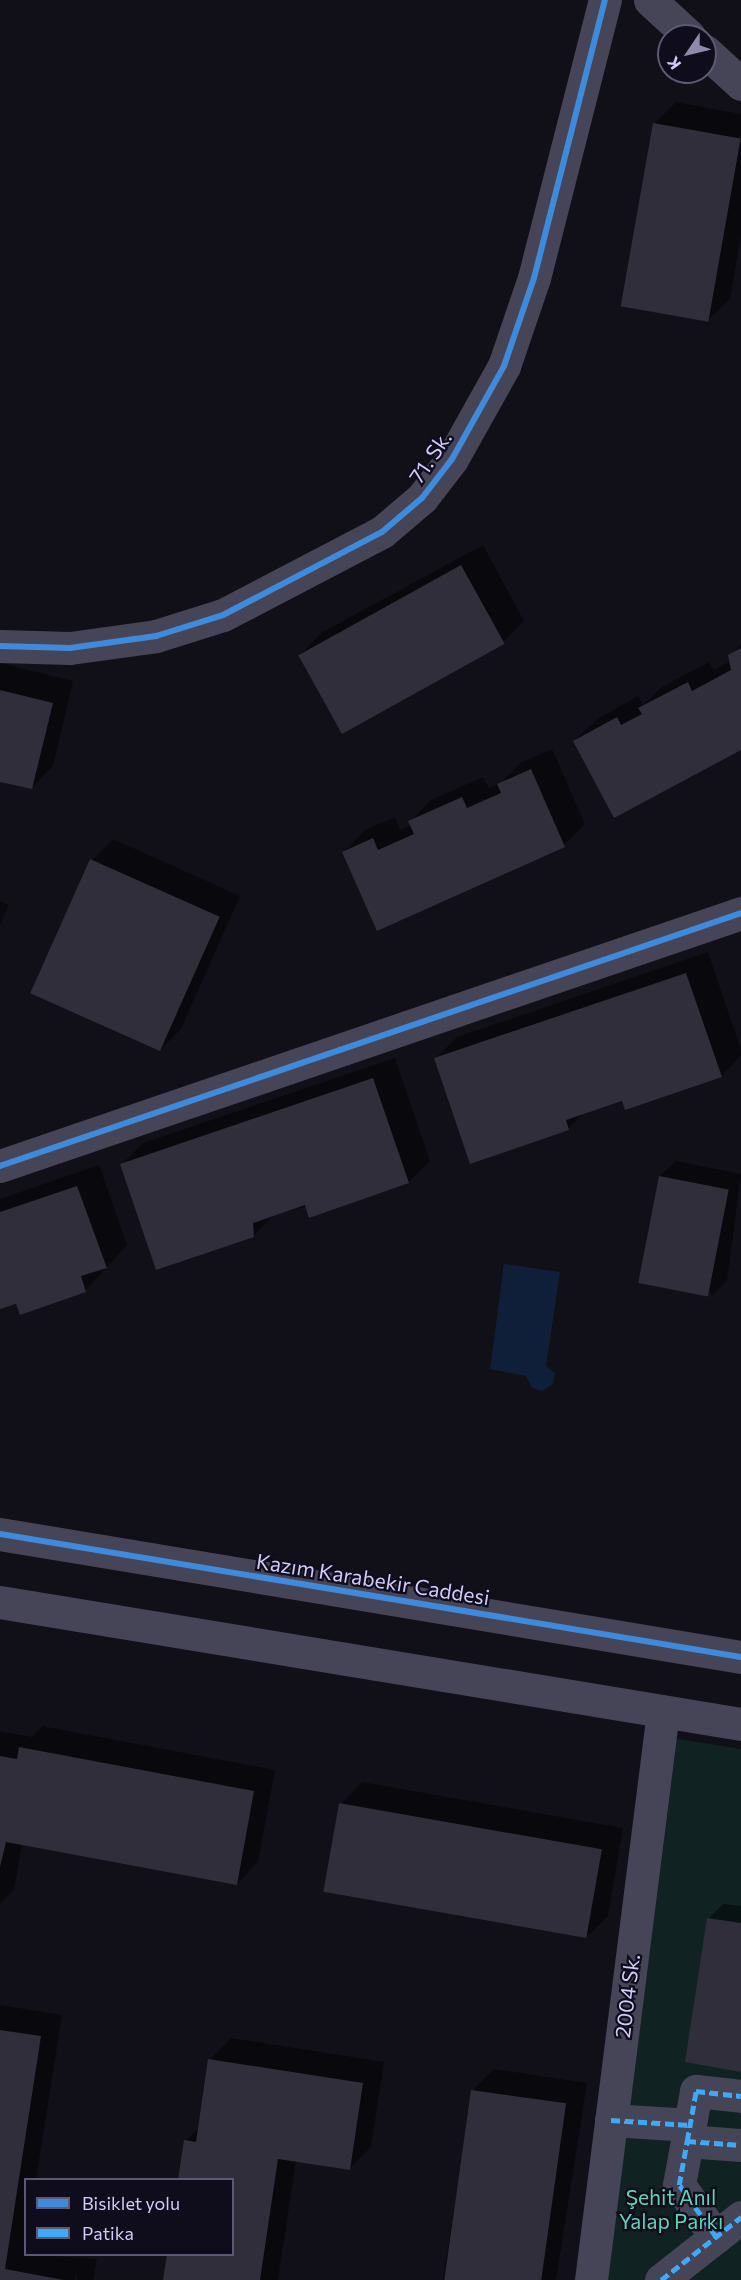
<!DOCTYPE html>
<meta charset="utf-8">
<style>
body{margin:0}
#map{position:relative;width:741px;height:2280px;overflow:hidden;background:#111018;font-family:Commissioner,sans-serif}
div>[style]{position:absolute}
.green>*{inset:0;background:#102222}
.water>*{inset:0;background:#0f1f3a}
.shadow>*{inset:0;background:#0007}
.building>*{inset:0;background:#2f2e3a;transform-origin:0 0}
.minor>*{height:33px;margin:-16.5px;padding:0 16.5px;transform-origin:16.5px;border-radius:16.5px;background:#464558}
.quiet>*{height:4.5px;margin-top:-2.25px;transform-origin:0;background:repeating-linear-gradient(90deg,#3fa9f5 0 9px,transparent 0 13.5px)}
.cycleway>*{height:6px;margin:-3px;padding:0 3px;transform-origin:3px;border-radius:3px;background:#408adc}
span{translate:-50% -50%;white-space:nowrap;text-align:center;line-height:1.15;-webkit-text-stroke:4.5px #0f0c1b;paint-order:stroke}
.street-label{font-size:21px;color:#d0cbfb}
.park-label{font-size:21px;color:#5ed4b6}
.legend{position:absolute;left:24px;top:2178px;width:210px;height:78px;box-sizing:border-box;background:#0f0c1b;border:2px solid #5c5875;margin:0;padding:8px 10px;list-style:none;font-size:18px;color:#d0cbfb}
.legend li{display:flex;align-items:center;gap:12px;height:30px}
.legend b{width:30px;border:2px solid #5c5875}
.north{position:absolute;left:657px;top:24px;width:60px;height:60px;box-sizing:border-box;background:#0f0c1b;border:2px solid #5c5875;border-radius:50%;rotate:235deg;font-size:16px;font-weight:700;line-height:24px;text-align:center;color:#d0cbfb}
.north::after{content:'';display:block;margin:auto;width:21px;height:27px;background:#8d8aac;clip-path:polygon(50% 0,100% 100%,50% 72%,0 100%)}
</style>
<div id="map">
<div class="green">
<div style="clip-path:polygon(660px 1736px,741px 1749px,741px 2280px,591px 2280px)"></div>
</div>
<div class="water">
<div style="clip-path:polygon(504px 1264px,560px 1272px,546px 1366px,555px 1373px,553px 1384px,542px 1391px,532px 1388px,526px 1376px,490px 1369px)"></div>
</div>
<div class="shadow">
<div style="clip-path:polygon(676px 102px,741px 114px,741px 235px,730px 299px,708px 320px,655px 123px)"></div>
<div style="clip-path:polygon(483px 545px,524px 621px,503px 642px,300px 655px,321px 633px)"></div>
<div style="clip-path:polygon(741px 645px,741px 748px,574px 741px,596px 720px,638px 696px,643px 705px,662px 687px,709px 662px,714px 670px,731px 661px,730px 656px)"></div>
<div style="clip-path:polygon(0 663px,73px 681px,53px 766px,31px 788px,0 780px)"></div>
<div style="clip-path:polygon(552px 749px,585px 824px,564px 845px,344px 852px,365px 830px,395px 817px,400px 830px,411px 825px,410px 822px,431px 800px,483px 777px,489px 788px,501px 783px,520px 763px)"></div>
<div style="clip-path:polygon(113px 839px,240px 896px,181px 1029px,160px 1050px,92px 860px)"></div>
<div style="clip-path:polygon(0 901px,9px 905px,0 925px)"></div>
<div style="clip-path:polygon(708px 952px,741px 1050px,741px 1056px,721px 1076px,584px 1112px,568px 1129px,435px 1059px,457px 1037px)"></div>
<div style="clip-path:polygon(395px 1058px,430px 1161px,409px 1182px,275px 1214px,253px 1236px,122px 1164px,143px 1143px)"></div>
<div style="clip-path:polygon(676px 1161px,741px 1174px,727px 1281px,712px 1296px,660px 1176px)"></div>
<div style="clip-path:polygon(99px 1165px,127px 1245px,85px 1291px,0 1308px,0 1199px)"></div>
<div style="clip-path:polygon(42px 1726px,275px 1770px,258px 1862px,237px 1884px,22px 1844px,14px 1890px,0 1904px,0 1731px,32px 1737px)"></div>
<div style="clip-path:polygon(362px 1782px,623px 1828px,608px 1916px,587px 1937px,341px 1804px)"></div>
<div style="clip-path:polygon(723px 1904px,741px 1906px,741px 2070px,708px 1919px)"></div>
<div style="clip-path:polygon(0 2005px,62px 2015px,36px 2180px,26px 2180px,26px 2254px,97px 2259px,93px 2280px,78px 2280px,76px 2273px,75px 2280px,0 2280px)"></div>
<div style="clip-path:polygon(231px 2038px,384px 2062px,371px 2147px,349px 2169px,296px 2160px,278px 2280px,165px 2280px,232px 2254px,232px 2180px,186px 2141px,200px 2127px,210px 2060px)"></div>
<div style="clip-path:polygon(494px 2069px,587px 2083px,556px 2280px,443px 2280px,473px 2090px)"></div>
</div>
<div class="building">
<div style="left:653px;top:123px;width:89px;height:186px;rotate:10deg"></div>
<div style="left:461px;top:565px;width:90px;height:186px;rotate:61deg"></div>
<div style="clip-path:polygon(741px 648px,741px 750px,614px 818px,573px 741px,617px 717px,621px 725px,642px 714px,638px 708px,688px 682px,692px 691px,731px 670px,728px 655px)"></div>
<div style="clip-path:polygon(0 690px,53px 703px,32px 789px,0 782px)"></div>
<div style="clip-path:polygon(531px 769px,565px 847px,377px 931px,342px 852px,373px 838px,378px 850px,414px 834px,408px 821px,462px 797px,467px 808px,501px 793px,497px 784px)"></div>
<div style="left:90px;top:859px;width:142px;height:147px;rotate:24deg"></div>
<div style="clip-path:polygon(686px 973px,722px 1077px,625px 1110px,622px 1101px,566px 1120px,569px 1130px,470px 1164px,434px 1058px)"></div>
<div style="clip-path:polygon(373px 1078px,409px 1183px,309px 1218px,305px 1205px,253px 1223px,254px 1237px,156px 1270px,120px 1164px)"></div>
<div style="left:659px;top:1176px;width:71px;height:109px;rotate:11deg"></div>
<div style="clip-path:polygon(77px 1186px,107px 1268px,81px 1276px,86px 1292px,20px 1315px,16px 1304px,0 1309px,0 1212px)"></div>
<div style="clip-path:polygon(19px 1747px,254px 1791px,237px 1885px,6px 1842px,0 1867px,0 1756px,17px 1759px)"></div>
<div style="left:339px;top:1803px;width:267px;height:90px;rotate:10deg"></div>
<div style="clip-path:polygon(707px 1918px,741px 1923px,741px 2072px,685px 2062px)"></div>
<div style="clip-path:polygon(0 2030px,41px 2036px,5px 2269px,64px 2280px,0 2280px)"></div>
<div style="clip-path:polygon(208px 2059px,363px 2083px,350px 2170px,278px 2159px,260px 2280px,163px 2280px,167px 2254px,232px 2254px,232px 2180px,178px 2180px,184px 2140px,196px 2142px)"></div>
<div style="left:471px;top:2090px;width:96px;height:192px;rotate:8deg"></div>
</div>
<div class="minor">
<div style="left:650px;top:0;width:53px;rotate:42.7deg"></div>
<div style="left:705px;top:51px;width:49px;rotate:42.5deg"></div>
<div style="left:0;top:646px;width:70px;rotate:1.6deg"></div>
<div style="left:70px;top:648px;width:87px;rotate:-7.9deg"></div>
<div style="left:156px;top:636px;width:70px;rotate:-17.4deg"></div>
<div style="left:223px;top:615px;width:179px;rotate:-27.6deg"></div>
<div style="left:382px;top:532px;width:52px;rotate:-40.4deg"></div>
<div style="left:422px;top:498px;width:49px;rotate:-52.4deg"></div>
<div style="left:452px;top:459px;width:107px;rotate:-60.8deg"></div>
<div style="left:504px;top:366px;width:93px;rotate:-71.2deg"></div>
<div style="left:534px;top:278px;width:287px;rotate:-75.7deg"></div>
<div style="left:0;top:1166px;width:783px;rotate:-18.85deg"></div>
<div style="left:0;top:1534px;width:751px;rotate:9.42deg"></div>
<div style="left:0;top:1602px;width:751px;rotate:9.35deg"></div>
<div style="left:611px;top:2120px;width:79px;rotate:3.6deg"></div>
<div style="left:687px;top:2141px;width:54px;rotate:4.2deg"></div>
<div style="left:716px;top:2237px;width:64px;rotate:-125.4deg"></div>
<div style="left:679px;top:2185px;width:45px;rotate:-79.7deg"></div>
<div style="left:687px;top:2141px;width:51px;rotate:-79.8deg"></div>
<div style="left:696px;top:2091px;width:45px;rotate:6.3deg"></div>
<div style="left:591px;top:2280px;width:573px;rotate:-82.78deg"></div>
<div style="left:661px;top:2280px;width:102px;rotate:-38.2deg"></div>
</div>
<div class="quiet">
<div style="left:611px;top:2120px;width:79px;rotate:3.6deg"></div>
<div style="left:687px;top:2141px;width:54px;rotate:4.2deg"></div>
<div style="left:716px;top:2237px;width:64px;rotate:-125.4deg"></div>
<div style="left:679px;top:2185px;width:45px;rotate:-79.7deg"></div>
<div style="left:687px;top:2141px;width:51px;rotate:-79.8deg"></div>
<div style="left:696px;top:2091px;width:45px;rotate:6.3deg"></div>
<div style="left:661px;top:2280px;width:102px;rotate:-38.2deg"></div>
</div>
<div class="cycleway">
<div style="left:0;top:646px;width:70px;rotate:1.6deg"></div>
<div style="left:70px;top:648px;width:87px;rotate:-7.9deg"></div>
<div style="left:156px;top:636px;width:70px;rotate:-17.4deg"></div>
<div style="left:223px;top:615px;width:179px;rotate:-27.6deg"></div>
<div style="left:382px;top:532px;width:52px;rotate:-40.4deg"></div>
<div style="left:422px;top:498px;width:49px;rotate:-52.4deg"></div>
<div style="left:452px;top:459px;width:107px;rotate:-60.8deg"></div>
<div style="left:504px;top:366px;width:93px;rotate:-71.2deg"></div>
<div style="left:534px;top:278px;width:287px;rotate:-75.7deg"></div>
<div style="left:0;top:1166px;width:783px;rotate:-18.85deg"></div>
<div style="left:0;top:1534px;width:751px;rotate:9.42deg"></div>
</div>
<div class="street-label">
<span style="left:430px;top:457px;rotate:-56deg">71. Sk.</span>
<span style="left:373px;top:1579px;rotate:9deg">Kazım Karabekir Caddesi</span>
<span style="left:627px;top:1996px;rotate:-83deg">2004 Sk.</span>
</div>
<div class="park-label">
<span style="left:671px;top:2209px">Şehit Anıl<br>Yalap Parkı</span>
</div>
<ul class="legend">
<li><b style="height:8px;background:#408adc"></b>Bisiklet yolu</li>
<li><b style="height:8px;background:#3fa9f5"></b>Patika</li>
</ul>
<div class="north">K</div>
</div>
